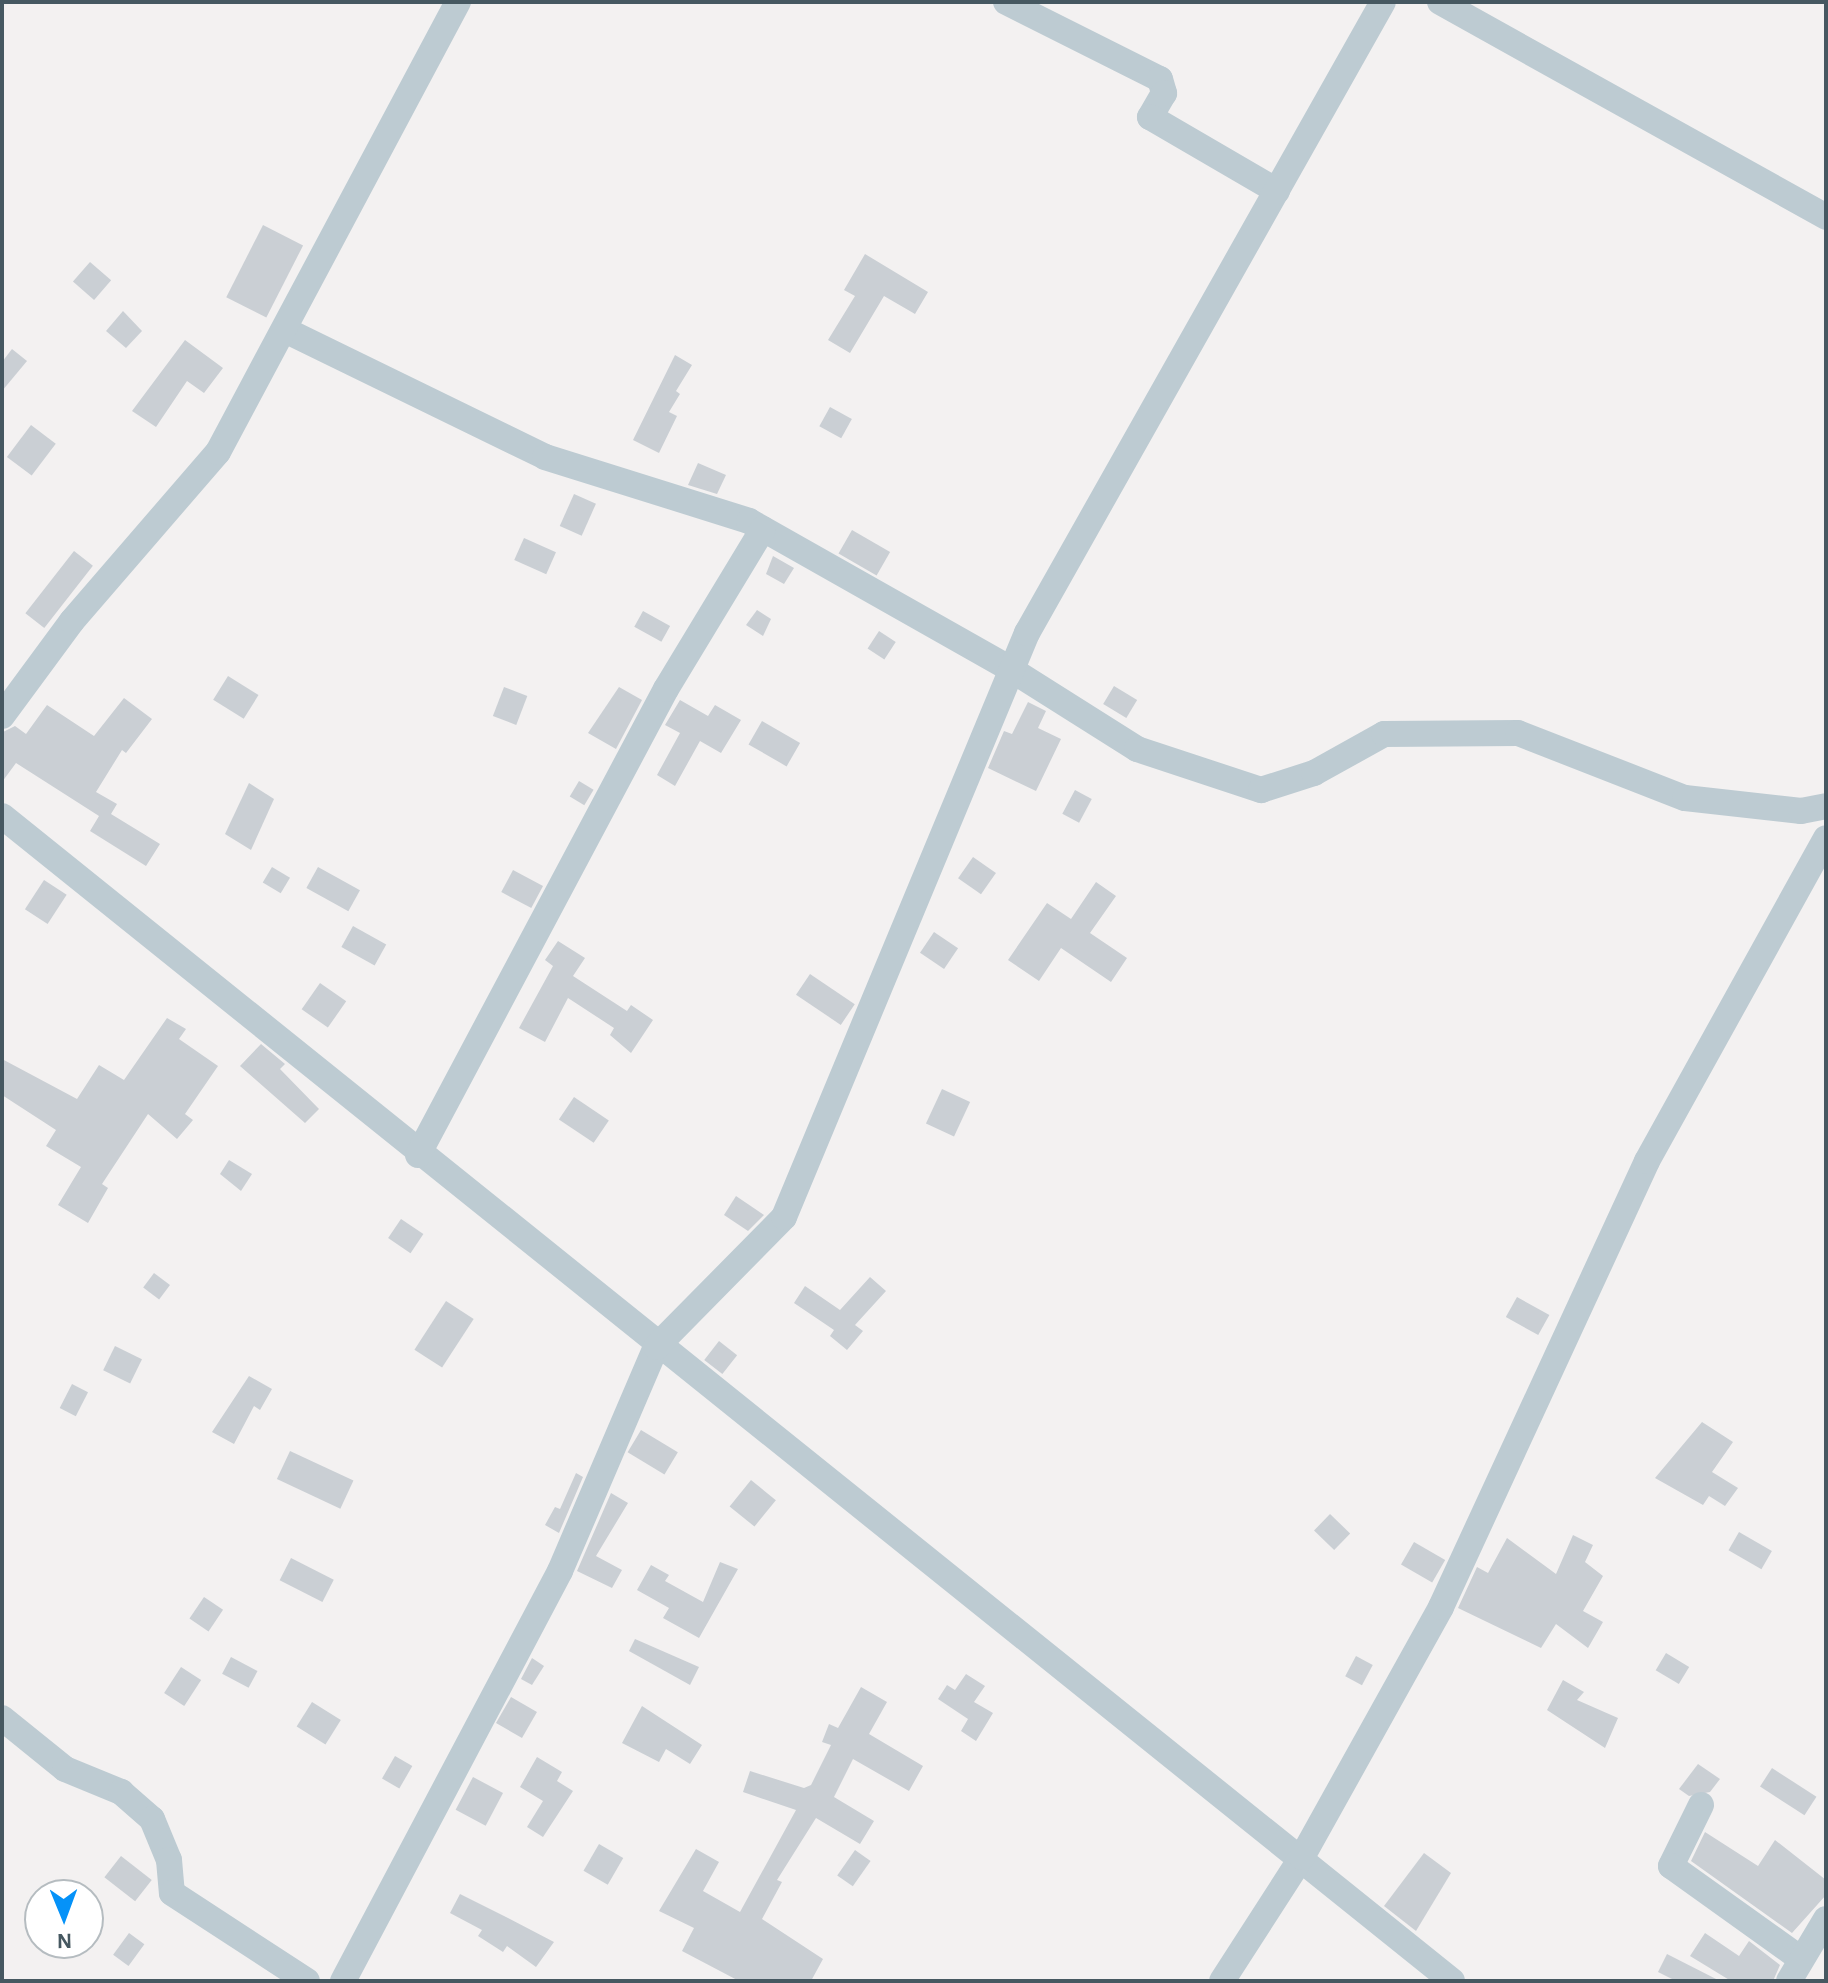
<!DOCTYPE html>
<style>
body{margin:0}
#map{position:relative;width:1828px;height:1983px;overflow:hidden;background:#f3f1f1;font-family:"Alegreya Sans",sans-serif}
div>[style]{position:absolute}
.building>*{inset:0;background:#cacfd4;transform-origin:0 0}
.minor>*{height:26px;margin:-13px;padding:0 13px;transform-origin:13px;border-radius:13px;background:#bdcbd2}
span{translate:-50% -50%;white-space:nowrap;text-align:center;line-height:1.15;-webkit-text-stroke:6px #fff;paint-order:stroke}
.frame{position:absolute;inset:0;border:4px solid #465861;pointer-events:none}
.north{position:absolute;left:24px;top:1879px;width:80px;height:80px;box-sizing:border-box;background:#fff;border:2px solid #b5bcc0;border-radius:50%;rotate:179deg;font-size:22px;font-weight:700;line-height:32px;text-align:center;color:#465861}
.north::after{content:'';display:block;margin:auto;width:28px;height:36px;background:#0592f8;clip-path:polygon(50% 0,100% 100%,50% 72%,0 100%)}
</style>
<div id="map">
<div class="building">
<div style="left:263px;top:225px;width:45px;height:81px;rotate:27deg"></div>
<div style="clip-path:polygon(865px 254px,928px 292px,915px 314px,884px 296px,850px 353px,828px 340px,855px 296px,844px 290px)"></div>
<div style="left:90px;top:262px;width:28px;height:26px;rotate:41deg"></div>
<div style="clip-path:polygon(123px 311px,142px 331px,126px 348px,106px 331px)"></div>
<div style="clip-path:polygon(185px 340px,223px 368px,204px 393px,187px 381px,156px 427px,132px 411px)"></div>
<div style="clip-path:polygon(12px 349px,27px 361px,2px 391px,2px 362px)"></div>
<div style="clip-path:polygon(675px 355px,692px 365px,676px 391px,680px 394px,669px 412px,677px 416px,659px 453px,633px 440px)"></div>
<div style="left:830px;top:407px;width:25px;height:22px;rotate:29deg"></div>
<div style="left:31px;top:425px;width:31px;height:40px;rotate:37deg"></div>
<div style="clip-path:polygon(698px 463px,726px 475px,717px 494px,688px 485px)"></div>
<div style="left:574px;top:494px;width:24px;height:35px;rotate:24deg"></div>
<div style="left:852px;top:530px;width:44px;height:27px;rotate:30deg"></div>
<div style="left:524px;top:538px;width:35px;height:24px;rotate:24deg"></div>
<div style="left:74px;top:551px;width:24px;height:79px;rotate:38deg"></div>
<div style="clip-path:polygon(773px 556px,794px 568px,784px 584px,766px 574px)"></div>
<div style="clip-path:polygon(757px 610px,771px 619px,763px 636px,746px 625px)"></div>
<div style="left:643px;top:611px;width:31px;height:18px;rotate:29deg"></div>
<div style="left:879px;top:631px;width:20px;height:21px;rotate:33deg"></div>
<div style="left:228px;top:676px;width:36px;height:28px;rotate:32deg"></div>
<div style="left:1114px;top:686px;width:27px;height:21px;rotate:31deg"></div>
<div style="left:504px;top:687px;width:25px;height:31px;rotate:21deg"></div>
<div style="clip-path:polygon(619px 687px,642px 700px,616px 749px,588px 733px)"></div>
<div style="clip-path:polygon(124px 698px,152px 719px,126px 753px,122px 750px,96px 792px,117px 804px,111px 814px,160px 844px,146px 866px,90px 831px,99px 816px,16px 763px,2px 782px,3px 732px,15px 726px,26px 734px,47px 705px,94px 736px)"></div>
<div style="clip-path:polygon(680px 700px,708px 716px,715px 705px,741px 720px,721px 753px,700px 741px,675px 786px,657px 775px,680px 733px,665px 725px)"></div>
<div style="clip-path:polygon(1028px 702px,1046px 711px,1038px 728px,1061px 739px,1036px 791px,988px 768px,1004px 731px,1012px 734px)"></div>
<div style="left:762px;top:721px;width:44px;height:27px;rotate:30deg"></div>
<div style="left:579px;top:781px;width:17px;height:18px;rotate:31deg"></div>
<div style="clip-path:polygon(249px 783px,274px 799px,251px 850px,225px 834px)"></div>
<div style="left:1075px;top:790px;width:19px;height:27px;rotate:28deg"></div>
<div style="left:973px;top:857px;width:28px;height:26px;rotate:35deg"></div>
<div style="left:272px;top:867px;width:21px;height:18px;rotate:31deg"></div>
<div style="left:318px;top:867px;width:48px;height:24px;rotate:29deg"></div>
<div style="left:513px;top:870px;width:34px;height:25px;rotate:28deg"></div>
<div style="left:44px;top:880px;width:27px;height:35px;rotate:33deg"></div>
<div style="clip-path:polygon(1096px 882px,1116px 896px,1090px 933px,1127px 958px,1111px 982px,1061px 948px,1039px 981px,1008px 960px,1047px 903px,1071px 919px)"></div>
<div style="left:353px;top:926px;width:38px;height:24px;rotate:29deg"></div>
<div style="left:934px;top:932px;width:29px;height:25px;rotate:34deg"></div>
<div style="clip-path:polygon(558px 941px,585px 958px,573px 976px,627px 1011px,631px 1005px,653px 1020px,631px 1053px,610px 1035px,614px 1028px,568px 998px,545px 1042px,519px 1028px,553px 966px,545px 960px)"></div>
<div style="left:810px;top:974px;width:54px;height:25px;rotate:34deg"></div>
<div style="left:320px;top:983px;width:32px;height:32px;rotate:35deg"></div>
<div style="clip-path:polygon(167px 1018px,186px 1029px,179px 1039px,218px 1066px,185px 1114px,193px 1120px,177px 1139px,148px 1114px,102px 1184px,108px 1188px,88px 1223px,58px 1205px,81px 1167px,46px 1146px,56px 1130px,2px 1095px,2px 1059px,77px 1099px,99px 1065px,124px 1080px)"></div>
<div style="clip-path:polygon(261px 1044px,285px 1064px,280px 1069px,319px 1109px,305px 1123px,240px 1066px)"></div>
<div style="left:942px;top:1089px;width:31px;height:38px;rotate:25deg"></div>
<div style="left:574px;top:1097px;width:42px;height:27px;rotate:34deg"></div>
<div style="clip-path:polygon(229px 1160px,252px 1174px,241px 1191px,220px 1174px)"></div>
<div style="clip-path:polygon(736px 1196px,764px 1215px,748px 1231px,724px 1215px)"></div>
<div style="left:401px;top:1219px;width:27px;height:23px;rotate:34deg"></div>
<div style="left:154px;top:1273px;width:20px;height:18px;rotate:37deg"></div>
<div style="clip-path:polygon(870px 1277px,886px 1291px,855px 1325px,863px 1331px,847px 1350px,830px 1336px,834px 1330px,794px 1303px,805px 1286px,840px 1310px)"></div>
<div style="left:1517px;top:1297px;width:37px;height:23px;rotate:29deg"></div>
<div style="left:446px;top:1301px;width:33px;height:58px;rotate:33deg"></div>
<div style="left:719px;top:1341px;width:23px;height:24px;rotate:38deg"></div>
<div style="left:115px;top:1346px;width:30px;height:27px;rotate:26deg"></div>
<div style="clip-path:polygon(249px 1376px,272px 1389px,260px 1410px,254px 1406px,234px 1444px,212px 1432px)"></div>
<div style="left:72px;top:1384px;width:18px;height:27px;rotate:27deg"></div>
<div style="clip-path:polygon(1702px 1422px,1733px 1442px,1712px 1472px,1738px 1488px,1725px 1506px,1709px 1496px,1703px 1505px,1655px 1478px)"></div>
<div style="left:641px;top:1430px;width:43px;height:26px;rotate:31deg"></div>
<div style="left:290px;top:1451px;width:70px;height:31px;rotate:25deg"></div>
<div style="clip-path:polygon(576px 1473px,583px 1477px,559px 1533px,545px 1525px,555px 1507px,560px 1509px)"></div>
<div style="left:751px;top:1480px;width:32px;height:34px;rotate:39deg"></div>
<div style="clip-path:polygon(611px 1493px,628px 1503px,596px 1556px,622px 1570px,612px 1588px,577px 1571px)"></div>
<div style="left:1330px;top:1514px;width:28px;height:23px;rotate:44deg"></div>
<div style="left:1739px;top:1532px;width:38px;height:21px;rotate:30deg"></div>
<div style="clip-path:polygon(1573px 1535px,1593px 1545px,1585px 1562px,1603px 1576px,1583px 1611px,1603px 1622px,1588px 1648px,1556px 1624px,1541px 1648px,1458px 1608px,1477px 1567px,1488px 1573px,1507px 1538px,1556px 1574px)"></div>
<div style="left:1414px;top:1542px;width:36px;height:26px;rotate:30deg"></div>
<div style="left:291px;top:1558px;width:48px;height:25px;rotate:27deg"></div>
<div style="clip-path:polygon(720px 1562px,738px 1569px,699px 1638px,663px 1618px,669px 1608px,637px 1590px,651px 1565px,669px 1575px,665px 1581px,703px 1602px)"></div>
<div style="left:204px;top:1597px;width:23px;height:26px;rotate:34deg"></div>
<div style="clip-path:polygon(635px 1639px,699px 1667px,690px 1685px,629px 1651px)"></div>
<div style="left:1666px;top:1653px;width:27px;height:20px;rotate:31deg"></div>
<div style="left:1356px;top:1656px;width:19px;height:23px;rotate:28deg"></div>
<div style="left:231px;top:1657px;width:30px;height:19px;rotate:28deg"></div>
<div style="clip-path:polygon(532px 1658px,544px 1666px,532px 1685px,521px 1679px)"></div>
<div style="left:181px;top:1667px;width:24px;height:31px;rotate:33deg"></div>
<div style="clip-path:polygon(966px 1674px,985px 1686px,974px 1702px,993px 1713px,976px 1741px,961px 1731px,968px 1719px,938px 1699px,947px 1685px,955px 1690px)"></div>
<div style="clip-path:polygon(1563px 1680px,1584px 1692px,1577px 1700px,1618px 1718px,1605px 1748px,1547px 1710px)"></div>
<div style="clip-path:polygon(861px 1687px,887px 1702px,869px 1734px,923px 1766px,909px 1791px,853px 1759px,834px 1797px,874px 1821px,860px 1844px,816px 1818px,777px 1880px,782px 1882px,762px 1919px,823px 1959px,811px 1981px,739px 1981px,682px 1951px,694px 1928px,659px 1911px,696px 1849px,719px 1862px,703px 1891px,740px 1912px,796px 1810px,743px 1792px,750px 1771px,804px 1788px,811px 1785px,831px 1745px,822px 1742px,829px 1724px,838px 1728px)"></div>
<div style="left:511px;top:1697px;width:30px;height:30px;rotate:30deg"></div>
<div style="left:312px;top:1702px;width:34px;height:29px;rotate:32deg"></div>
<div style="clip-path:polygon(642px 1706px,702px 1745px,690px 1764px,666px 1749px,659px 1762px,622px 1743px)"></div>
<div style="left:395px;top:1756px;width:20px;height:26px;rotate:30deg"></div>
<div style="clip-path:polygon(537px 1757px,562px 1772px,557px 1781px,573px 1791px,543px 1837px,527px 1827px,543px 1801px,520px 1787px)"></div>
<div style="clip-path:polygon(1698px 1764px,1720px 1779px,1710px 1792px,1689px 1796px,1679px 1789px)"></div>
<div style="left:1772px;top:1768px;width:53px;height:22px;rotate:33deg"></div>
<div style="left:473px;top:1777px;width:34px;height:37px;rotate:28deg"></div>
<div style="clip-path:polygon(1705px 1832px,1758px 1866px,1775px 1840px,1826px 1880px,1826px 1895px,1792px 1933px,1691px 1861px)"></div>
<div style="left:599px;top:1844px;width:28px;height:31px;rotate:30deg"></div>
<div style="left:855px;top:1850px;width:19px;height:31px;rotate:35deg"></div>
<div style="clip-path:polygon(1424px 1853px,1451px 1873px,1416px 1931px,1384px 1906px)"></div>
<div style="left:121px;top:1856px;width:39px;height:27px;rotate:38deg"></div>
<div style="clip-path:polygon(460px 1894px,504px 1916px,554px 1942px,536px 1967px,507px 1946px,503px 1952px,478px 1936px,482px 1930px,450px 1913px)"></div>
<div style="left:129px;top:1933px;width:19px;height:27px;rotate:36deg"></div>
<div style="clip-path:polygon(1705px 1933px,1739px 1956px,1749px 1941px,1780px 1965px,1773px 1981px,1731px 1981px,1690px 1956px)"></div>
<div style="clip-path:polygon(1667px 1954px,1720px 1981px,1676px 1981px,1658px 1972px)"></div>
</div>
<div class="minor">
<div style="left:1006px;top:2px;width:172px;rotate:26.6deg"></div>
<div style="left:1160px;top:79px;width:15px;rotate:74deg"></div>
<div style="left:1164px;top:93px;width:28px;rotate:120deg"></div>
<div style="left:1150px;top:117px;width:147px;rotate:30.2deg"></div>
<div style="left:1440px;top:2px;width:442px;rotate:29.1deg"></div>
<div style="left:285px;top:330px;width:289px;rotate:26deg"></div>
<div style="left:545px;top:457px;width:214px;rotate:17.4deg"></div>
<div style="left:749px;top:521px;width:302px;rotate:29.5deg"></div>
<div style="left:1012px;top:670px;width:148px;rotate:32.3deg"></div>
<div style="left:1137px;top:749px;width:131px;rotate:18.3deg"></div>
<div style="left:1261px;top:790px;width:56px;rotate:-17.8deg"></div>
<div style="left:1314px;top:773px;width:80px;rotate:-29.1deg"></div>
<div style="left:1384px;top:734px;width:134px;rotate:-0.4deg"></div>
<div style="left:1518px;top:733px;width:179px;rotate:21.3deg"></div>
<div style="left:1685px;top:798px;width:117px;rotate:6.4deg"></div>
<div style="left:1801px;top:811px;width:25px;rotate:-11deg"></div>
<div style="left:2px;top:716px;width:118px;rotate:-53.6deg"></div>
<div style="left:72px;top:621px;width:223px;rotate:-49.2deg"></div>
<div style="left:218px;top:452px;width:510px;rotate:-61.93deg"></div>
<div style="left:2px;top:816px;width:1860px;rotate:38.78deg"></div>
<div style="left:418px;top:1155px;width:528px;rotate:-61.98deg"></div>
<div style="left:666px;top:689px;width:187px;rotate:-58.8deg"></div>
<div style="left:2px;top:1718px;width:81px;rotate:39deg"></div>
<div style="left:65px;top:1769px;width:61px;rotate:22.3deg"></div>
<div style="left:121px;top:1792px;width:41px;rotate:41.1deg"></div>
<div style="left:152px;top:1819px;width:44px;rotate:67.5deg"></div>
<div style="left:169px;top:1860px;width:33px;rotate:85deg"></div>
<div style="left:172px;top:1893px;width:161px;rotate:33.1deg"></div>
<div style="left:1701px;top:1805px;width:68px;rotate:116.2deg"></div>
<div style="left:1671px;top:1866px;width:160px;rotate:35.6deg"></div>
<div style="left:343px;top:1981px;width:464px;rotate:-62.1deg"></div>
<div style="left:560px;top:1571px;width:244px;rotate:-66.8deg"></div>
<div style="left:656px;top:1347px;width:182px;rotate:-45.4deg"></div>
<div style="left:784px;top:1217px;width:633px;rotate:-67.41deg"></div>
<div style="left:1027px;top:633px;width:724px;rotate:-60.57deg"></div>
<div style="left:1222px;top:1981px;width:148px;rotate:-57.2deg"></div>
<div style="left:1302px;top:1857px;width:286px;rotate:-60.9deg"></div>
<div style="left:1441px;top:1607px;width:491px;rotate:-65.2deg"></div>
<div style="left:1647px;top:1161px;width:369px;rotate:-61deg"></div>
<div style="left:1789px;top:1981px;width:72px;rotate:-59.2deg"></div>
</div>
<div class="frame"></div>
<div class="north">N</div>
</div>
